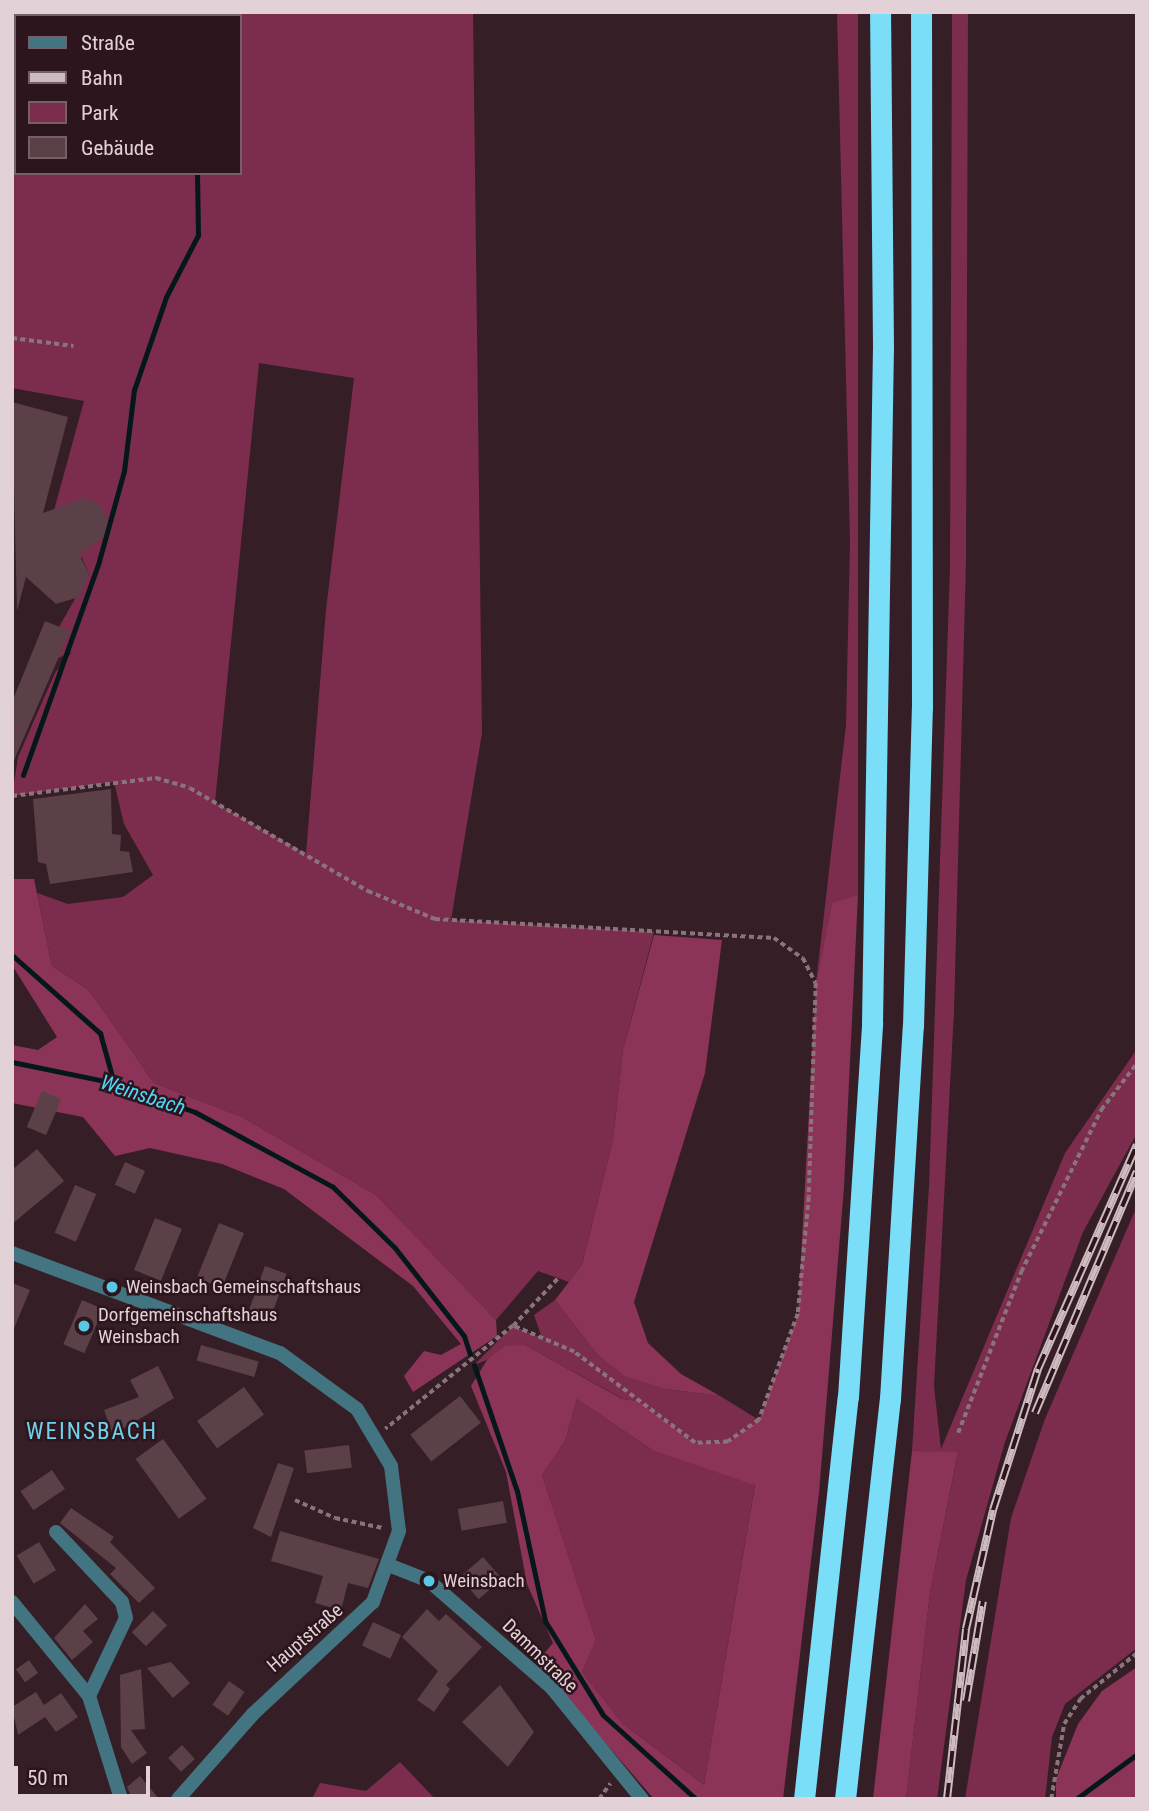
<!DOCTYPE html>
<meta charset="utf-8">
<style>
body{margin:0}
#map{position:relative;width:1149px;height:1811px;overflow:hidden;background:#361e26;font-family:"Roboto Condensed",sans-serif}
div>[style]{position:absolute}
.green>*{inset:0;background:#7c2d4d}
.forest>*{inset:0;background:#8c3457}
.stream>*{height:5px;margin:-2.5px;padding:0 2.5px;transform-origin:2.5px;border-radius:2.5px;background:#06171c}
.building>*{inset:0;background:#5b4048;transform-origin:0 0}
.path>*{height:3.5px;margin-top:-1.75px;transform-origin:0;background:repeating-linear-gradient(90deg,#89747b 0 5px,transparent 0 8.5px)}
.minor>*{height:14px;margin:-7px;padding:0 7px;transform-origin:7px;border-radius:7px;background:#437481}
.tertiary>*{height:14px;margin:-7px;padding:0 7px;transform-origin:7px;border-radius:7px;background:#437481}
.motorway>*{height:21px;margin:-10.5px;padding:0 10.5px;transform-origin:10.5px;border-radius:10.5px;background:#7adef9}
.rail>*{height:8px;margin-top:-4px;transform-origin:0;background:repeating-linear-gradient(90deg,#2c151d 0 16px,#cdbbc0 0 32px);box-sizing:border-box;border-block:2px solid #cdbbc0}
.dots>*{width:19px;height:19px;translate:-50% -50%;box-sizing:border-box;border:4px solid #2c151d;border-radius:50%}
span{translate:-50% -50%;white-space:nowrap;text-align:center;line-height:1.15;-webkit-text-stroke:5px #2c151d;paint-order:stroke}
.poi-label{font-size:19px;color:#e2d1d6}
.left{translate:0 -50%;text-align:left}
.street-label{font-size:19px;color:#e2d1d6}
.water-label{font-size:21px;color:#4ed8f9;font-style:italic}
.quarter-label{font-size:23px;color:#6fd3ed;letter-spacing:2px}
.frame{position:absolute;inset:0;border:14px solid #e2d1d6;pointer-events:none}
.legend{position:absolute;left:14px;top:14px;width:228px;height:161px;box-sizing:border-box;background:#2c151d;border:2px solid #756067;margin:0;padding:9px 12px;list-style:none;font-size:21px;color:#e2d1d6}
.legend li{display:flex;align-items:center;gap:14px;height:35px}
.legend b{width:35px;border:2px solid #756067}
.scale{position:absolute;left:14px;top:1766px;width:136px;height:32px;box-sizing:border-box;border:4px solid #e2d1d6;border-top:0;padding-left:9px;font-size:21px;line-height:24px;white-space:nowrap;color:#e2d1d6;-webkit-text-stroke:5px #2c151d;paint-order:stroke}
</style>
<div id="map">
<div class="green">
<div style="clip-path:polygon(evenodd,12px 12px,473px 12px,482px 733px,451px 920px,654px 932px,623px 1050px,613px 1140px,582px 1265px,569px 1282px,538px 1271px,496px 1320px,376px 1195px,242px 1117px,154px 1083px,89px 990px,52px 966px,37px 893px,68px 904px,123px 897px,153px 875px,124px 824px,114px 782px,12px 796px,18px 757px,55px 673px,72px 652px,58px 658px,59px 627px,89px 574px,82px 558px,47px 536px,84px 401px,12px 388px,12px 12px,16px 16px,240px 16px,240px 173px,16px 173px,16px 16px,12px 12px,259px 363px,354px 378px,326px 610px,306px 854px,215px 802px,259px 363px)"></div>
<div style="clip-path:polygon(837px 12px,858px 12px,858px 895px,832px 904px,816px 983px,846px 725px,850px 540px)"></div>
<div style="clip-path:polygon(952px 12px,968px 12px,966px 561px,954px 1011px,934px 1386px,941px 1449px,1065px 1153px,1137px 1049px,1137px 1133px,1083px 1232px,1005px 1442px,966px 1580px,937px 1799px,906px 1799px,930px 1593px,958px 1453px,912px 1451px,929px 1186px,950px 567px)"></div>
<div style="clip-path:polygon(1137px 1206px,1137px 1648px,1065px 1704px,1052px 1737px,1045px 1799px,965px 1799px,1011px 1518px,1045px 1419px)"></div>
<div style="clip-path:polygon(555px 1300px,597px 1354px,666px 1389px,720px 1396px,759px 1420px,728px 1442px,695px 1443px,639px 1401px,623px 1399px,525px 1345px,474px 1365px,513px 1326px,542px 1338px,534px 1315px)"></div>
<div style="clip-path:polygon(577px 1399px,654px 1451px,755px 1484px,704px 1785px,623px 1724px,582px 1672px,596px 1640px,542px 1475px,565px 1441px)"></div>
<div style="clip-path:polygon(400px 1762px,435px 1799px,313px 1797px,320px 1783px,366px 1791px)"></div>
</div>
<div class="forest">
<div style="clip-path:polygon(12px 879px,34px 879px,52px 966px,89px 990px,154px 1083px,242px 1117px,376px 1195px,496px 1320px,497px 1336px,413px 1392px,404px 1376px,424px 1351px,441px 1355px,461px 1344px,413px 1286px,284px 1189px,222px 1164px,150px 1148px,115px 1156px,83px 1117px,12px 1103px,12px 1045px,38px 1050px,57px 1037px,12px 965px)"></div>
<div style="clip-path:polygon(evenodd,858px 895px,844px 1187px,819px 1493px,783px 1799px,654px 1799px,536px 1663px,553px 1643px,527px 1584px,506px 1472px,471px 1386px,487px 1360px,505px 1346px,525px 1345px,622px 1399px,639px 1401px,695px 1443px,728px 1442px,759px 1420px,798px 1314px,816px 983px,832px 903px,858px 895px,577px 1399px,654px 1451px,755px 1485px,704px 1785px,623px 1724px,582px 1672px,596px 1640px,542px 1475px,565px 1441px,577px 1399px)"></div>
<div style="clip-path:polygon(654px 935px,722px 940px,705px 1073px,634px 1302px,648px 1343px,681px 1374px,720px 1396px,666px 1389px,625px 1376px,597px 1354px,555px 1300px,582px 1265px,613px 1140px,623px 1050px)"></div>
<div style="clip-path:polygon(912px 1451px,958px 1452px,930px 1593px,906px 1799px,873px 1799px)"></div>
<div style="clip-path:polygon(1137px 1667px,1137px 1799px,1056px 1799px,1056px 1779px,1078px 1724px,1102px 1691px)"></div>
</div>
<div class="stream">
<div style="left:147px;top:12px;width:4px;rotate:76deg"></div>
<div style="left:23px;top:775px;width:227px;rotate:-70.4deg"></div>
<div style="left:99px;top:561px;width:93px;rotate:-74.5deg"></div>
<div style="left:124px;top:471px;width:82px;rotate:-83deg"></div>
<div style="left:134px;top:390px;width:98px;rotate:-71deg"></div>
<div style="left:166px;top:297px;width:70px;rotate:-62.7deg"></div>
<div style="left:198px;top:235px;width:62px;rotate:-90.9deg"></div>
<div style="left:12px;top:955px;width:118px;rotate:41.6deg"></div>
<div style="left:100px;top:1033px;width:52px;rotate:74.4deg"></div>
<div style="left:12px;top:1062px;width:104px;rotate:11.6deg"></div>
<div style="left:114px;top:1083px;width:86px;rotate:19.7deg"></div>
<div style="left:195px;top:1112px;width:157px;rotate:28.5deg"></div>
<div style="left:333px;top:1187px;width:87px;rotate:44.5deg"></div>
<div style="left:395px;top:1248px;width:112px;rotate:51.9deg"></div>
<div style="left:464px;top:1336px;width:19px;rotate:72deg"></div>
<div style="left:474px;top:1365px;width:133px;rotate:71.2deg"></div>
<div style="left:517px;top:1491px;width:133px;rotate:77.8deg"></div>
<div style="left:545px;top:1621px;width:110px;rotate:58.3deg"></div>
<div style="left:603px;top:1715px;width:125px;rotate:42.1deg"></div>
<div style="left:1076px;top:1799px;width:76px;rotate:-36.4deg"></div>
</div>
<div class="building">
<div style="clip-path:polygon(12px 402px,68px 417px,43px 513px,84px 498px,100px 505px,108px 521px,103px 538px,79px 554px,89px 574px,79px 597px,56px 604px,26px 577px,17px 611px)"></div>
<div style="clip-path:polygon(45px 621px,70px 631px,12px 765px,12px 702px)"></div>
<div style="clip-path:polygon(111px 789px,112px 834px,121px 835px,120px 851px,129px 852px,133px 872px,50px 884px,46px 864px,38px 862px,33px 799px)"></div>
<div style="left:42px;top:1091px;width:21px;height:39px;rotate:23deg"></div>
<div style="clip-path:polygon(37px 1149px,64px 1181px,12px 1224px,12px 1170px)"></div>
<div style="left:125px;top:1162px;width:22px;height:25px;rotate:24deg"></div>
<div style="left:75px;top:1185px;width:23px;height:52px;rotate:23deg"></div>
<div style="left:155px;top:1218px;width:29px;height:56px;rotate:22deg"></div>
<div style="left:219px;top:1223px;width:27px;height:59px;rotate:22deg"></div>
<div style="left:265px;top:1266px;width:23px;height:49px;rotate:20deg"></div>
<div style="clip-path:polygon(12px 1283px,30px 1290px,12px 1333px)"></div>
<div style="left:82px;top:1300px;width:23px;height:48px;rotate:23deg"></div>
<div style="left:201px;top:1345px;width:60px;height:16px;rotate:16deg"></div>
<div style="clip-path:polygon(158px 1366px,174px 1398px,113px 1435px,104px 1410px,139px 1397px,130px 1380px)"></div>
<div style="left:244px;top:1387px;width:34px;height:58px;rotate:54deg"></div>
<div style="left:460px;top:1396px;width:34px;height:63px;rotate:52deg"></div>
<div style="left:163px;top:1439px;width:74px;height:34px;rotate:54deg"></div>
<div style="left:349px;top:1445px;width:23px;height:45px;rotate:83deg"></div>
<div style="clip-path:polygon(278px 1463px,294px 1468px,271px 1537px,253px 1528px)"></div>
<div style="left:52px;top:1470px;width:23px;height:38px;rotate:56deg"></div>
<div style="left:503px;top:1501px;width:22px;height:46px;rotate:80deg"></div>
<div style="clip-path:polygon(71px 1508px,114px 1537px,110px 1542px,155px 1588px,139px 1603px,110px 1574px,116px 1568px,60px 1523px)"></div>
<div style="clip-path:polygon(280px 1531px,379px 1559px,368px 1588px,348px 1583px,341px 1610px,315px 1603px,323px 1576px,271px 1561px)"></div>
<div style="left:39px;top:1542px;width:33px;height:26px;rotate:59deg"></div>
<div style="left:483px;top:1557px;width:29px;height:31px;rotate:49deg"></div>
<div style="clip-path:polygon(85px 1604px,98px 1619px,83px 1631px,93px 1642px,72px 1660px,54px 1638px)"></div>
<div style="clip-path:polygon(427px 1609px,439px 1621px,446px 1614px,482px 1647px,446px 1685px,450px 1689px,434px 1712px,417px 1700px,438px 1671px,402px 1637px)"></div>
<div style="left:153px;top:1611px;width:20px;height:30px;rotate:45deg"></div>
<div style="left:373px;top:1622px;width:31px;height:26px;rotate:25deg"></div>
<div style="left:29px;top:1660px;width:16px;height:16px;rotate:55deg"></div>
<div style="clip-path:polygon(171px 1662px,190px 1683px,173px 1698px,147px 1668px)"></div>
<div style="clip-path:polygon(141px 1669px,145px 1729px,131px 1730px,147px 1753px,132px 1764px,121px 1747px,120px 1675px)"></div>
<div style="left:229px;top:1681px;width:19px;height:29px;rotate:35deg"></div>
<div style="clip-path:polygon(500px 1685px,534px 1732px,508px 1767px,462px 1722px)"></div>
<div style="clip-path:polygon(36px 1692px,44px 1705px,61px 1693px,78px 1717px,56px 1732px,45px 1717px,18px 1735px,12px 1707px)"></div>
<div style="left:182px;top:1745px;width:19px;height:19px;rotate:47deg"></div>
<div style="clip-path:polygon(140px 1776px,159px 1799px,130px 1794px,127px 1787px)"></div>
</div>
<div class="path">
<div style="left:12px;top:338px;width:62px;rotate:7.5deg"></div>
<div style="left:12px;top:796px;width:145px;rotate:-7.1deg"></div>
<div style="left:156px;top:778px;width:35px;rotate:16deg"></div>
<div style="left:190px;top:788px;width:206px;rotate:30.1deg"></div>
<div style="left:368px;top:891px;width:73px;rotate:22.7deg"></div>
<div style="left:435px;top:919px;width:340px;rotate:3.2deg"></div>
<div style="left:774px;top:938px;width:35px;rotate:35deg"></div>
<div style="left:803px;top:958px;width:28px;rotate:63deg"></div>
<div style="left:816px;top:983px;width:214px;rotate:91.9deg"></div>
<div style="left:809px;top:1197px;width:118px;rotate:95.4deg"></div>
<div style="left:798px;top:1314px;width:113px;rotate:110.2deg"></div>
<div style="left:759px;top:1420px;width:38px;rotate:145deg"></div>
<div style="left:728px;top:1442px;width:33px;rotate:178deg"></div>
<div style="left:695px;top:1443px;width:151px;rotate:-143.1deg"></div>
<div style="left:574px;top:1352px;width:66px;rotate:-156.9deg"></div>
<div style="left:513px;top:1326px;width:164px;rotate:141deg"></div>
<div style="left:513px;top:1326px;width:66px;rotate:-46.8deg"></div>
<div style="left:958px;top:1433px;width:173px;rotate:-68.6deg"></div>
<div style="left:1021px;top:1272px;width:181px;rotate:-63.7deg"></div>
<div style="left:1101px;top:1110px;width:59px;rotate:-52.5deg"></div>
<div style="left:295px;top:1500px;width:44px;rotate:24.2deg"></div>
<div style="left:335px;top:1518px;width:49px;rotate:11.8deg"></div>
<div style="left:599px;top:1799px;width:19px;rotate:-54deg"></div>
<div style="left:1051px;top:1799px;width:76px;rotate:-80.2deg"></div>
<div style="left:1064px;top:1724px;width:30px;rotate:-57deg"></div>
<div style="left:1080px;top:1699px;width:73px;rotate:-38.9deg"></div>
</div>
<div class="minor">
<div style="left:56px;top:1532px;width:96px;rotate:46.7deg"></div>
<div style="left:122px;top:1602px;width:16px;rotate:76deg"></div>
<div style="left:126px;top:1618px;width:86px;rotate:115.4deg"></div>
<div style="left:12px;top:1602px;width:122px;rotate:50.7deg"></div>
<div style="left:89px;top:1696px;width:108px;rotate:72.7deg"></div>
</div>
<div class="tertiary">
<div style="left:12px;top:1253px;width:286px;rotate:20.5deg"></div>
<div style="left:280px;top:1353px;width:95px;rotate:36deg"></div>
<div style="left:357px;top:1409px;width:66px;rotate:59.2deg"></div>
<div style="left:391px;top:1466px;width:65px;rotate:83deg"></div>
<div style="left:399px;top:1531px;width:76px;rotate:110.1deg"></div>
<div style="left:373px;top:1602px;width:164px;rotate:137deg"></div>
<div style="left:253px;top:1714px;width:113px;rotate:131.4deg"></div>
<div style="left:391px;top:1566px;width:41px;rotate:21.5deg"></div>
<div style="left:429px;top:1581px;width:163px;rotate:41deg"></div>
<div style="left:552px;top:1688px;width:143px;rotate:51deg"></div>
</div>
<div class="motorway">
<div style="left:804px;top:1799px;width:404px;rotate:-83.8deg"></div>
<div style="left:848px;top:1397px;width:375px;rotate:-86.3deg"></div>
<div style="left:872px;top:1023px;width:675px;rotate:-89.07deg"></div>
<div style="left:883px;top:348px;width:336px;rotate:-90.5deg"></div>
<div style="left:845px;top:1799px;width:403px;rotate:-83.6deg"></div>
<div style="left:890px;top:1399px;width:374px;rotate:-86.5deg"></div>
<div style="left:913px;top:1026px;width:319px;rotate:-88.4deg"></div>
<div style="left:922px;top:707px;width:695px;rotate:-90.08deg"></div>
</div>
<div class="rail">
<div style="left:1035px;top:1413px;width:262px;rotate:-67.1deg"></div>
<div style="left:966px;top:1701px;width:101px;rotate:-80.4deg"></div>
<div style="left:947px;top:1799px;width:171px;rotate:-83.6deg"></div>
<div style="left:966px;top:1629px;width:122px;rotate:-77.2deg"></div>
<div style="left:993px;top:1510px;width:148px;rotate:-72.3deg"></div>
<div style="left:1038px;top:1369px;width:245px;rotate:-66.2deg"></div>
</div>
<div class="dots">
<div style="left:112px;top:1287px;background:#59c8e4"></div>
<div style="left:84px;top:1326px;background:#59c8e4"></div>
<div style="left:429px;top:1581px;background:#59c8e4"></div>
</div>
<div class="poi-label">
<span class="left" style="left:126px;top:1287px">Weinsbach Gemeinschaftshaus</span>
<span class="left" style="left:98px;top:1326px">Dorfgemeinschaftshaus<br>Weinsbach</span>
<span class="left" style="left:443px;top:1581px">Weinsbach</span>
</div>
<div class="street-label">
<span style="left:305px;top:1638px;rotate:-41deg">Hauptstraße</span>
<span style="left:540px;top:1656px;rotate:44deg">Dammstraße</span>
</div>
<div class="water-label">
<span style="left:143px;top:1095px;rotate:18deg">Weinsbach</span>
</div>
<div class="quarter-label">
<span style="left:92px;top:1432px">WEINSBACH</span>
</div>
<div class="frame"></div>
<ul class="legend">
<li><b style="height:9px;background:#437481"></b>Straße</li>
<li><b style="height:9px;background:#cdbbc0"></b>Bahn</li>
<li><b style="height:19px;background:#7c2d4d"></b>Park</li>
<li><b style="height:19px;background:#5b4048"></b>Gebäude</li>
</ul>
<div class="scale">50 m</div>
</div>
